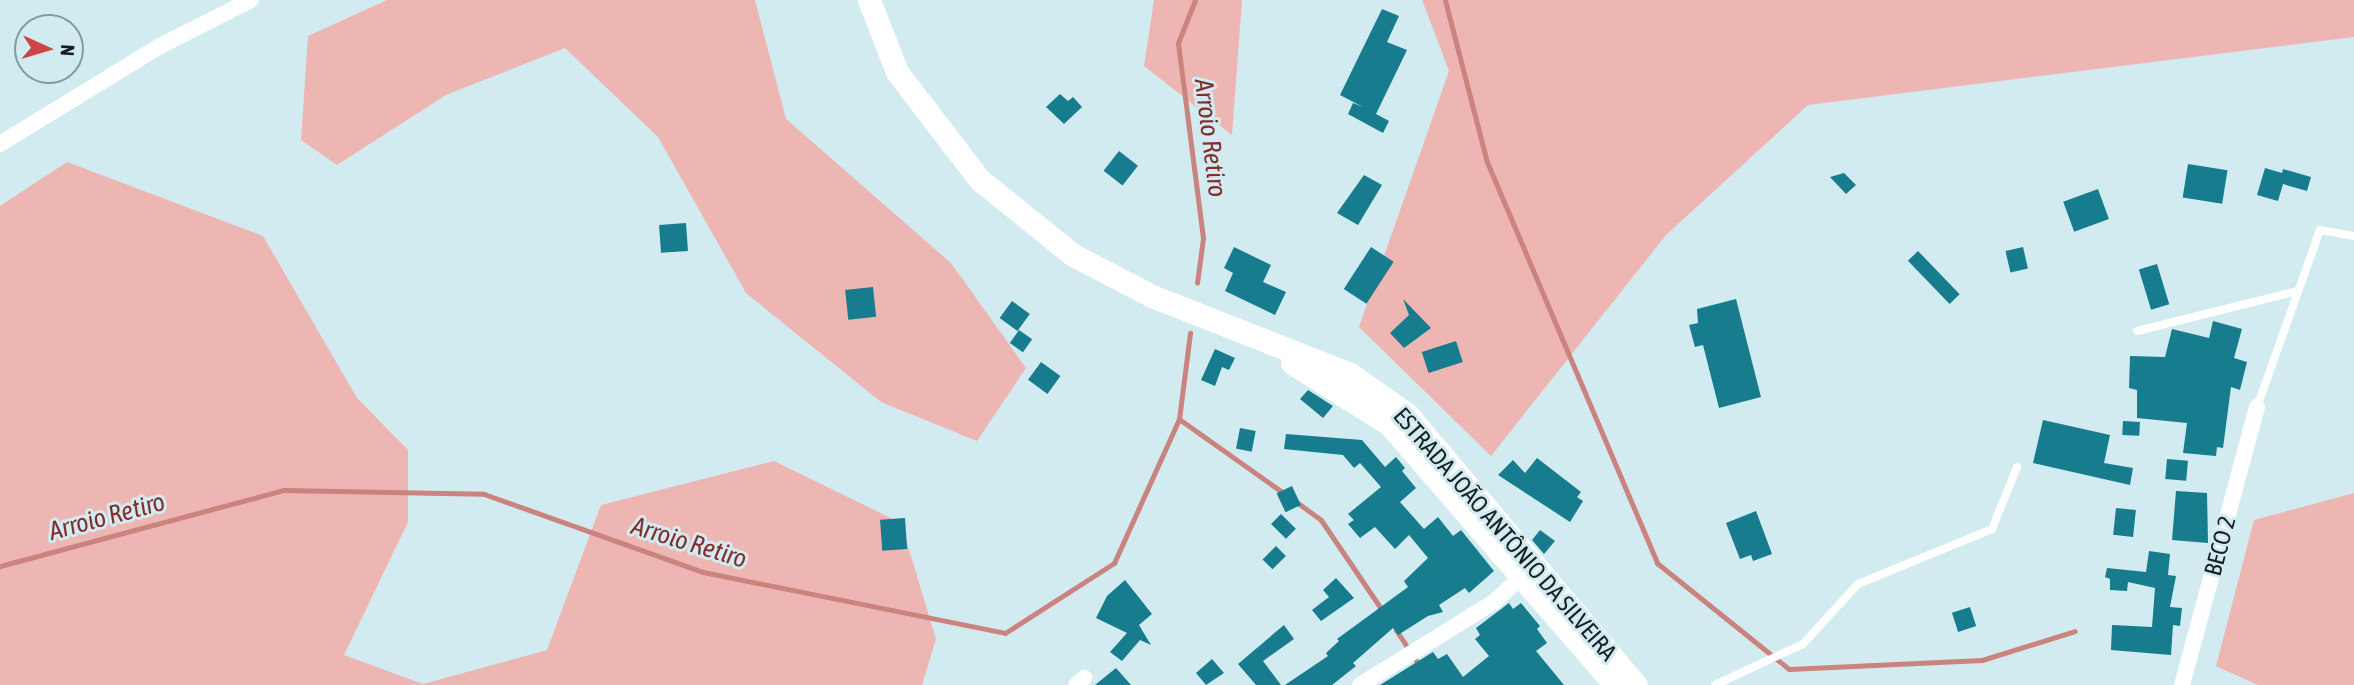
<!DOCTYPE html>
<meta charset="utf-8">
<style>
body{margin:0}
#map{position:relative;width:2354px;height:685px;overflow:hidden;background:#d1ebf1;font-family:"Asap Condensed",sans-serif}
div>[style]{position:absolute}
.green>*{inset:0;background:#eeb6b2}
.stream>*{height:5px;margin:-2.5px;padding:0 2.5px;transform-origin:2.5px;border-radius:2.5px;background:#cb837e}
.building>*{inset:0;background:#177c8e;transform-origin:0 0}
.service>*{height:8px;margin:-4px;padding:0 4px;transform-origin:4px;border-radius:4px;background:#fff}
.minor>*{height:16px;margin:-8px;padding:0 8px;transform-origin:8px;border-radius:8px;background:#fff}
.secondary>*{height:23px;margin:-11.5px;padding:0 11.5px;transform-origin:11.5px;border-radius:11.5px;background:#fff}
span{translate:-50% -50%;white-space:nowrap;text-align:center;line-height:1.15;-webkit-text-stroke:6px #d1ebf1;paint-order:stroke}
.street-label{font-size:24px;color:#161f22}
.water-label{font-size:26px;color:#842e2c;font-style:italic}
.north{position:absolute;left:14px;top:14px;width:70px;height:70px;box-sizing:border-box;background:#d1ebf1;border:2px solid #86999e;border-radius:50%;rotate:94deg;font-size:19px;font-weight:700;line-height:28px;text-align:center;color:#161f22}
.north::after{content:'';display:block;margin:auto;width:24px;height:32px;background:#d14242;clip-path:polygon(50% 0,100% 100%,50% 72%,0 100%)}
</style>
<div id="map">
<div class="green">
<div style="clip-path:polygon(387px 0,755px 0,786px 119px,951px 263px,1026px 368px,977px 441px,881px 402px,746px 293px,658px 137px,565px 48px,446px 95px,337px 165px,301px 140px,308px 36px)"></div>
<div style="clip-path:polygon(1154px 0,1242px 0,1232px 135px,1144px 66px)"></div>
<div style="clip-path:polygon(1422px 0,2354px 0,2354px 37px,1808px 105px,1666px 235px,1491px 456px,1359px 327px,1449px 71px)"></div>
<div style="clip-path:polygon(67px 162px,263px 236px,357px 398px,408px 450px,408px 522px,344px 655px,423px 684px,547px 650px,601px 505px,774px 461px,901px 523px,936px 639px,922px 685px,0 685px,0 206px)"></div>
<div style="clip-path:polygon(2354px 493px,2354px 685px,2258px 685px,2216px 666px,2254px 520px)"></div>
</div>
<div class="stream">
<div style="left:1195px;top:0;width:46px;rotate:111.6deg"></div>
<div style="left:1178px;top:43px;width:197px;rotate:82.7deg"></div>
<div style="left:1203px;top:238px;width:45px;rotate:97.6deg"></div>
<div style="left:1445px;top:0;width:167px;rotate:75.5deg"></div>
<div style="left:1487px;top:162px;width:436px;rotate:67deg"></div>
<div style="left:1657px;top:563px;width:169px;rotate:38.8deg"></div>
<div style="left:1789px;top:669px;width:193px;rotate:-2.7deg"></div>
<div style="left:1982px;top:660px;width:97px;rotate:-17.3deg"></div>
<div style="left:1179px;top:419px;width:130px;rotate:35.3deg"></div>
<div style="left:1295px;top:501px;width:32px;rotate:36deg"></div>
<div style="left:1321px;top:520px;width:112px;rotate:55.9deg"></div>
<div style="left:0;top:566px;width:293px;rotate:-15deg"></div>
<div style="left:283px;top:490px;width:201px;rotate:1.1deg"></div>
<div style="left:484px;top:494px;width:232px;rotate:19.6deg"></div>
<div style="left:703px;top:572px;width:308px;rotate:11.4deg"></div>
<div style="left:1005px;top:633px;width:130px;rotate:-32.7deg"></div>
<div style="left:1114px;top:563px;width:158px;rotate:-65.7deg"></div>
<div style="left:1179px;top:419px;width:87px;rotate:-82.7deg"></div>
<div style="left:1396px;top:630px;width:45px;rotate:56.7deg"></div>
</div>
<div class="building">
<div style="clip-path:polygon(1382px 9px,1399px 16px,1387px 42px,1407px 50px,1376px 114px,1389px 121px,1383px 133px,1348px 114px,1353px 103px,1363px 107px,1340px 95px)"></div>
<div style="clip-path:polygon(1060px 94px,1068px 101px,1073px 97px,1082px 107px,1064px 124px,1046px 107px)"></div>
<div style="left:1119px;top:151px;width:24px;height:25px;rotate:38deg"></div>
<div style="left:2188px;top:164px;width:40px;height:34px;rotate:9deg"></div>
<div style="clip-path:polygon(2265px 168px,2282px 173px,2283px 169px,2311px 177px,2307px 191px,2283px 184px,2278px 201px,2257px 195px)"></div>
<div style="clip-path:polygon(1844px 173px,1856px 185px,1846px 194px,1830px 177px)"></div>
<div style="clip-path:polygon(1364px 175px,1382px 185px,1358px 225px,1337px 213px)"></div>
<div style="left:2098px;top:189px;width:32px;height:37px;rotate:70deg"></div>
<div style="left:686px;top:223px;width:28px;height:27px;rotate:86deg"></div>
<div style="clip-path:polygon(1234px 247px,1271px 265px,1263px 282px,1286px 292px,1275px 315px,1225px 291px,1233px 273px,1224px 268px)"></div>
<div style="left:1371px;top:247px;width:27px;height:50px;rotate:33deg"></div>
<div style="left:2023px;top:247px;width:22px;height:18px;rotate:77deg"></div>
<div style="left:1918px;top:251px;width:60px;height:14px;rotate:46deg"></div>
<div style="left:2157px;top:264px;width:42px;height:19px;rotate:73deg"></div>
<div style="left:873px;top:287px;width:30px;height:28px;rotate:84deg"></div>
<div style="clip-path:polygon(1403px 299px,1431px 328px,1404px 348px,1390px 333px,1409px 315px)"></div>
<div style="clip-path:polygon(1736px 299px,1761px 397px,1719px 408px,1703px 345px,1695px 347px,1689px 325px,1698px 323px,1697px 309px)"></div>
<div style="left:1012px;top:301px;width:22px;height:21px;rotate:36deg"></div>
<div style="clip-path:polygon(2213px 321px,2242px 329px,2234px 358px,2247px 362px,2240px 390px,2231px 387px,2223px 448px,2217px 447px,2216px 456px,2183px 453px,2187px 423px,2137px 418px,2137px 390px,2129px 388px,2130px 356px,2165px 357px,2172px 329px,2209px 338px)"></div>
<div style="left:1019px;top:330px;width:16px;height:16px;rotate:35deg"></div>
<div style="left:1456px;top:341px;width:22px;height:36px;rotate:72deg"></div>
<div style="clip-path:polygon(1215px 349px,1235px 358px,1229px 370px,1222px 367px,1215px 386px,1201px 380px)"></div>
<div style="left:1041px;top:362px;width:24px;height:22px;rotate:36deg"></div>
<div style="clip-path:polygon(1308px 390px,1333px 406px,1323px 418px,1300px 399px)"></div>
<div style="clip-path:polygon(2043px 420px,2110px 435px,2104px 463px,2133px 468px,2130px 485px,2033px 463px)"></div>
<div style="left:2123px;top:421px;width:17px;height:14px;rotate:3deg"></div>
<div style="left:1240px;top:428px;width:16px;height:21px;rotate:11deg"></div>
<div style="clip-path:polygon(1286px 434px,1362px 440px,1385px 467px,1396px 457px,1405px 468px,1402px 471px,1416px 488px,1400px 502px,1424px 529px,1438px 517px,1453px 536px,1461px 530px,1494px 571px,1469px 593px,1465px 588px,1439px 605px,1443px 612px,1428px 616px,1398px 635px,1393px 628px,1353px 663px,1356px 666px,1332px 685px,1285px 685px,1328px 656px,1326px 653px,1339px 641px,1337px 639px,1408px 587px,1404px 581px,1428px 558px,1409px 535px,1395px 549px,1375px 527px,1360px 538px,1348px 524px,1354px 520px,1348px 514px,1381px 487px,1360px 463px,1354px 468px,1343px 455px,1284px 449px)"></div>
<div style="clip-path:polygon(1537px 458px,1581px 492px,1577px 497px,1583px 501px,1570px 522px,1498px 475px,1513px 460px,1525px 473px)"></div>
<div style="left:2167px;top:459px;width:21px;height:20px;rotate:5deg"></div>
<div style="left:1292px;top:486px;width:21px;height:17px;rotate:65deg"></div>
<div style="clip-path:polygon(2176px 491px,2207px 493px,2208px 543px,2172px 540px)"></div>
<div style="left:2116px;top:508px;width:20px;height:27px;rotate:6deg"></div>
<div style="clip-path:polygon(1756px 511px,1772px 554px,1753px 561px,1751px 555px,1740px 559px,1726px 523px)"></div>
<div style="left:1281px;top:514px;width:21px;height:14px;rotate:45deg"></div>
<div style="left:905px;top:518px;width:31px;height:25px;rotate:86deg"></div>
<div style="clip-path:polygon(1540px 530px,1555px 541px,1544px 554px,1532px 540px)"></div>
<div style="left:1276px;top:546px;width:14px;height:19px;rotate:45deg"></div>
<div style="clip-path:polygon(2149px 551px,2170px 554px,2168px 575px,2176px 576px,2170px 607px,2182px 608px,2180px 626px,2173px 625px,2171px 655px,2111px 650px,2112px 625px,2152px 627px,2155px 588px,2128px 582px,2127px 591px,2110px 590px,2110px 579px,2105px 577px,2107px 568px,2146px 572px)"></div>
<div style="clip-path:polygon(1336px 578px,1354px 598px,1321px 621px,1312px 610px,1329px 597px,1323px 590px)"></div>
<div style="clip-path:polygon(1125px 580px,1152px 614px,1139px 625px,1151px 645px,1140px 640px,1122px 661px,1110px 652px,1127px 633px,1096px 618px,1107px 596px)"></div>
<div style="clip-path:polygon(1509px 603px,1513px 609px,1521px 603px,1540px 626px,1537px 629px,1547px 643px,1536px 651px,1564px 685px,1380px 685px,1433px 652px,1438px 659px,1447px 654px,1463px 677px,1489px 656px,1475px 639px,1480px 635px,1476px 628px)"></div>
<div style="left:1970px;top:607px;width:20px;height:19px;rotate:72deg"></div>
<div style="clip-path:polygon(1284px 625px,1294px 639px,1263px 661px,1281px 685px,1256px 685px,1238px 664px)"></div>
<div style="clip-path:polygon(1212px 659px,1224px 673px,1206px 685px,1196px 673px)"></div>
<div style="clip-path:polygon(1116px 668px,1131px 685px,1095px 685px)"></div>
</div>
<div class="service">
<div style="left:2137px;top:331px;width:166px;rotate:-14deg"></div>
<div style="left:2257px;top:407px;width:188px;rotate:-70.4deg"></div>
<div style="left:2320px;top:230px;width:35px;rotate:10deg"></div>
<div style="left:1715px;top:685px;width:97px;rotate:-25deg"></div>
<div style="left:1803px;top:644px;width:81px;rotate:-47.5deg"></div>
<div style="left:1858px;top:584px;width:145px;rotate:-22.3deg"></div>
<div style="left:1992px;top:529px;width:67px;rotate:-68deg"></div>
</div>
<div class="minor">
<div style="left:0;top:144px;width:185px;rotate:-31.5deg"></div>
<div style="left:158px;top:47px;width:104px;rotate:-26.8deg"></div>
<div style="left:1076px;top:685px;width:11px;rotate:-41deg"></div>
<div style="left:1360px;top:685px;width:158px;rotate:-31.8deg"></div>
<div style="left:1494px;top:602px;width:47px;rotate:-42.4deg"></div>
<div style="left:2182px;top:685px;width:288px;rotate:-74.9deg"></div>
</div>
<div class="secondary">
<div style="left:869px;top:0;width:77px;rotate:68.7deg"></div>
<div style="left:897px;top:72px;width:136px;rotate:52.5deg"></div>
<div style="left:980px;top:180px;width:119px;rotate:38.9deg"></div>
<div style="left:1073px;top:255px;width:89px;rotate:27.4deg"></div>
<div style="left:1152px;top:296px;width:213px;rotate:21.5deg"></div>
<div style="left:1350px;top:374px;width:70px;rotate:35.1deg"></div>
<div style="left:1407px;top:414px;width:355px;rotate:49.8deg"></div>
<div style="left:1292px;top:363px;width:115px;rotate:32.2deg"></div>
<div style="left:1389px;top:424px;width:345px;rotate:49.1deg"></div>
</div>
<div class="street-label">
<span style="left:1505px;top:534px;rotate:49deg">ESTRADA JOÃO ANTÔNIO DA SILVEIRA</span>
<span style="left:2220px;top:546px;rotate:-75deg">BECO 2</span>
</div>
<div class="water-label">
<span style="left:1210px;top:138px;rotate:83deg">Arroio Retiro</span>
<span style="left:107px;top:517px;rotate:-15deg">Arroio Retiro</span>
<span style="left:689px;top:543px;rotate:17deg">Arroio Retiro</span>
</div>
<div class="north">N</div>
</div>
